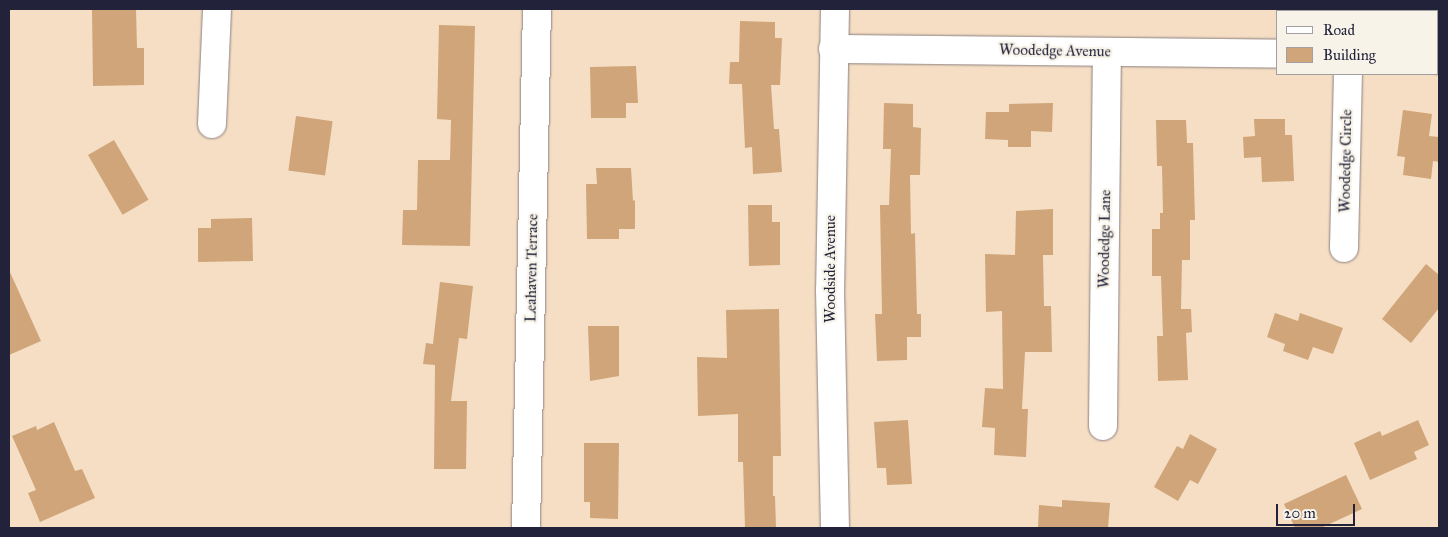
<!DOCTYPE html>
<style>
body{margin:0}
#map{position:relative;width:1448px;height:537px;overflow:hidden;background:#f5dec4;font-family:"IM FELL Great Primer",serif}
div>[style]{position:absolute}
.building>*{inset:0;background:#cfa579;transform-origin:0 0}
.roads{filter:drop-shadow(0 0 1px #8c8080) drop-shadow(0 0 1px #8c8080)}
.minor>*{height:28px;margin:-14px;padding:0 14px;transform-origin:14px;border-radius:14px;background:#fff}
span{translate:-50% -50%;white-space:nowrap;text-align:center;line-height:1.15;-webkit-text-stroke:4.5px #f7f3e8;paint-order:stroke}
.street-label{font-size:15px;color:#22223b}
.frame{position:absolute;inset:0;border:10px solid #22223b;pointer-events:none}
.legend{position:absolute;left:1276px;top:10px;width:162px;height:65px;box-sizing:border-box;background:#f7f3e8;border:1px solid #a29fa3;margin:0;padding:6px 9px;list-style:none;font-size:15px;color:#22223b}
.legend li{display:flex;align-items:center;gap:10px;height:25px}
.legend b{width:25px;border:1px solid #a29fa3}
.scale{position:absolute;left:1276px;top:504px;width:79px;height:22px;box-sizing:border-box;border:2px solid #22223b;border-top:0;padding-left:6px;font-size:15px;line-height:18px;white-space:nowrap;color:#22223b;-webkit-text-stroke:4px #f7f3e8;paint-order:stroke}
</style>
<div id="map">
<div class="building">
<div style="clip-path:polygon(92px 9px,136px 9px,137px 48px,144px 48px,144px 85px,93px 86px)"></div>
<div style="clip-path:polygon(740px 21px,775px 22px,775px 38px,782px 38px,780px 85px,771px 85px,774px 129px,779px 129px,782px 172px,753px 174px,752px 147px,745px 148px,742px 84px,729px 84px,730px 62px,739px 62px)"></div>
<div style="clip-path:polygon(439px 25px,475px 26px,470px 246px,402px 245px,403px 210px,417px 210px,418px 160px,450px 160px,451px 120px,437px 119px)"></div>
<div style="clip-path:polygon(636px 66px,638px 103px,626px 103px,626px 118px,591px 118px,590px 67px)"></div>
<div style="clip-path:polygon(884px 103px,913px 104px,913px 127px,921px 128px,920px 175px,910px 175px,911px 234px,915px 233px,917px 314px,921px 314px,921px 337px,907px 337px,907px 360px,877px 361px,875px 314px,882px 314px,880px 205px,889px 205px,891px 149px,883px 149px)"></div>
<div style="clip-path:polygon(1053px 103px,1052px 132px,1031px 131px,1031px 147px,1008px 147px,1008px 140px,985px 139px,986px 112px,1009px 112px,1009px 104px)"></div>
<div style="clip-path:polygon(1403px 110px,1432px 114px,1429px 136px,1439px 137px,1439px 162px,1433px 161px,1431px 179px,1403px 175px,1405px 157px,1397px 156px)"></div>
<div style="left:296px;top:116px;width:37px;height:55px;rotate:8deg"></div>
<div style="clip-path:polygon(1254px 119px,1285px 119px,1285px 135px,1292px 135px,1294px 181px,1262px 182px,1261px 157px,1244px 158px,1243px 137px,1255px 136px)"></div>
<div style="clip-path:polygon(1156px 120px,1186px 120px,1187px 143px,1193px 143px,1195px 220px,1190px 220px,1190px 260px,1182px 260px,1181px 309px,1191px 309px,1192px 332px,1186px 333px,1188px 380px,1158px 381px,1157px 336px,1163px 336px,1161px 276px,1152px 276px,1152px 229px,1160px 229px,1160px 213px,1163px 213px,1162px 166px,1157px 166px)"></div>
<div style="left:114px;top:140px;width:69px;height:30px;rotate:60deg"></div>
<div style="clip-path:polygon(596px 168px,631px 168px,633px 201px,635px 200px,635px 229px,619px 229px,619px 239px,587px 239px,586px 184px,597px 184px)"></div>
<div style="clip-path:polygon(748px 205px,772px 205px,772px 222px,780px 222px,780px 265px,749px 266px)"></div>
<div style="clip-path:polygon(1053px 209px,1053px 255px,1043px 255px,1044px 306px,1051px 306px,1052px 352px,1025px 352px,1022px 409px,1028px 409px,1026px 457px,994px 455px,995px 428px,982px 427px,985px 388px,1003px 389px,1002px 311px,986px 312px,985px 254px,1015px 255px,1016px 211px)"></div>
<div style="clip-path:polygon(252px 218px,253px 261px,198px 262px,198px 228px,211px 228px,211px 219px)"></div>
<div style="clip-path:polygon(1426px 264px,1439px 275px,1439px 308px,1411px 343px,1382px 319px)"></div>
<div style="clip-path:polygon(9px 270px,41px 341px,9px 355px)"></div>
<div style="clip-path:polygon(440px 282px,473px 286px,467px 339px,459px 338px,451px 401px,467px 401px,466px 469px,434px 469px,435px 365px,423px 364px,426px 343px,433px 344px)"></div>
<div style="clip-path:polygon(779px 309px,781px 456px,773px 456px,773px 496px,775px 496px,776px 528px,745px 528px,743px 462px,738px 462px,738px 414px,698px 416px,697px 357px,727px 358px,726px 310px)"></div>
<div style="clip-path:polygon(1275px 313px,1298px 321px,1300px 313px,1343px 328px,1333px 354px,1313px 347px,1308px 360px,1283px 351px,1285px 344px,1267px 337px)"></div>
<div style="clip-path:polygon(588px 326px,619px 326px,619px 376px,590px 381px)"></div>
<div style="clip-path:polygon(908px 420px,912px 484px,887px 485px,886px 468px,877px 468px,874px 422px)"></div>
<div style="clip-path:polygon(1418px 420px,1429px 445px,1414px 452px,1417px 459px,1370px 480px,1354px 443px,1380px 431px,1382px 436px)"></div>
<div style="clip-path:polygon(54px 422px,75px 471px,82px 469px,95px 498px,40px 522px,28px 493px,36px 490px,12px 436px,36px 426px,37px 430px)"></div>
<div style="clip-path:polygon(1190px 434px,1217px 449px,1198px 484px,1190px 480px,1178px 501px,1154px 487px,1177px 446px,1183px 449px)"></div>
<div style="clip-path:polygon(584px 443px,619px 443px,618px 519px,590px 518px,590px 502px,584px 502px)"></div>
<div style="clip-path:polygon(1346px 475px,1362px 509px,1321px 528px,1295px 528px,1284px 504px)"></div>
<div style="clip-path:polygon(1062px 500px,1110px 503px,1108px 528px,1038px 528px,1039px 505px,1062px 507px)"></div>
</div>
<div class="roads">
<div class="minor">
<div style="left:835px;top:9px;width:281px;rotate:91deg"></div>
<div style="left:830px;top:290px;width:238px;rotate:88.8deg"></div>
<div style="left:833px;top:49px;width:444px;rotate:0.6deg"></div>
<div style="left:1437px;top:59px;width:2px;rotate:27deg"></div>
<div style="left:212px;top:124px;width:115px;rotate:-87.5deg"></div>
<div style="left:1344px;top:248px;width:174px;rotate:-88.7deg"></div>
<div style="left:1103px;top:426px;width:374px;rotate:-89.4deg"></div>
<div style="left:526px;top:528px;width:519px;rotate:-88.79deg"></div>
</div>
</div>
<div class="street-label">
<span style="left:1055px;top:51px;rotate:1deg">Woodedge Avenue</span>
<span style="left:1346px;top:161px;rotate:-89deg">Woodedge Circle</span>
<span style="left:1105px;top:239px;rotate:-89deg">Woodedge Lane</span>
<span style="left:532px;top:268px;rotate:-89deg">Leahaven Terrace</span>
<span style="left:831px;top:269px;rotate:-90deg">Woodside Avenue</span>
</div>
<div class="frame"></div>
<ul class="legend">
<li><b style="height:6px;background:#fff"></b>Road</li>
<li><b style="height:14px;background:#cfa579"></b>Building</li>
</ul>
<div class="scale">20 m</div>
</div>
